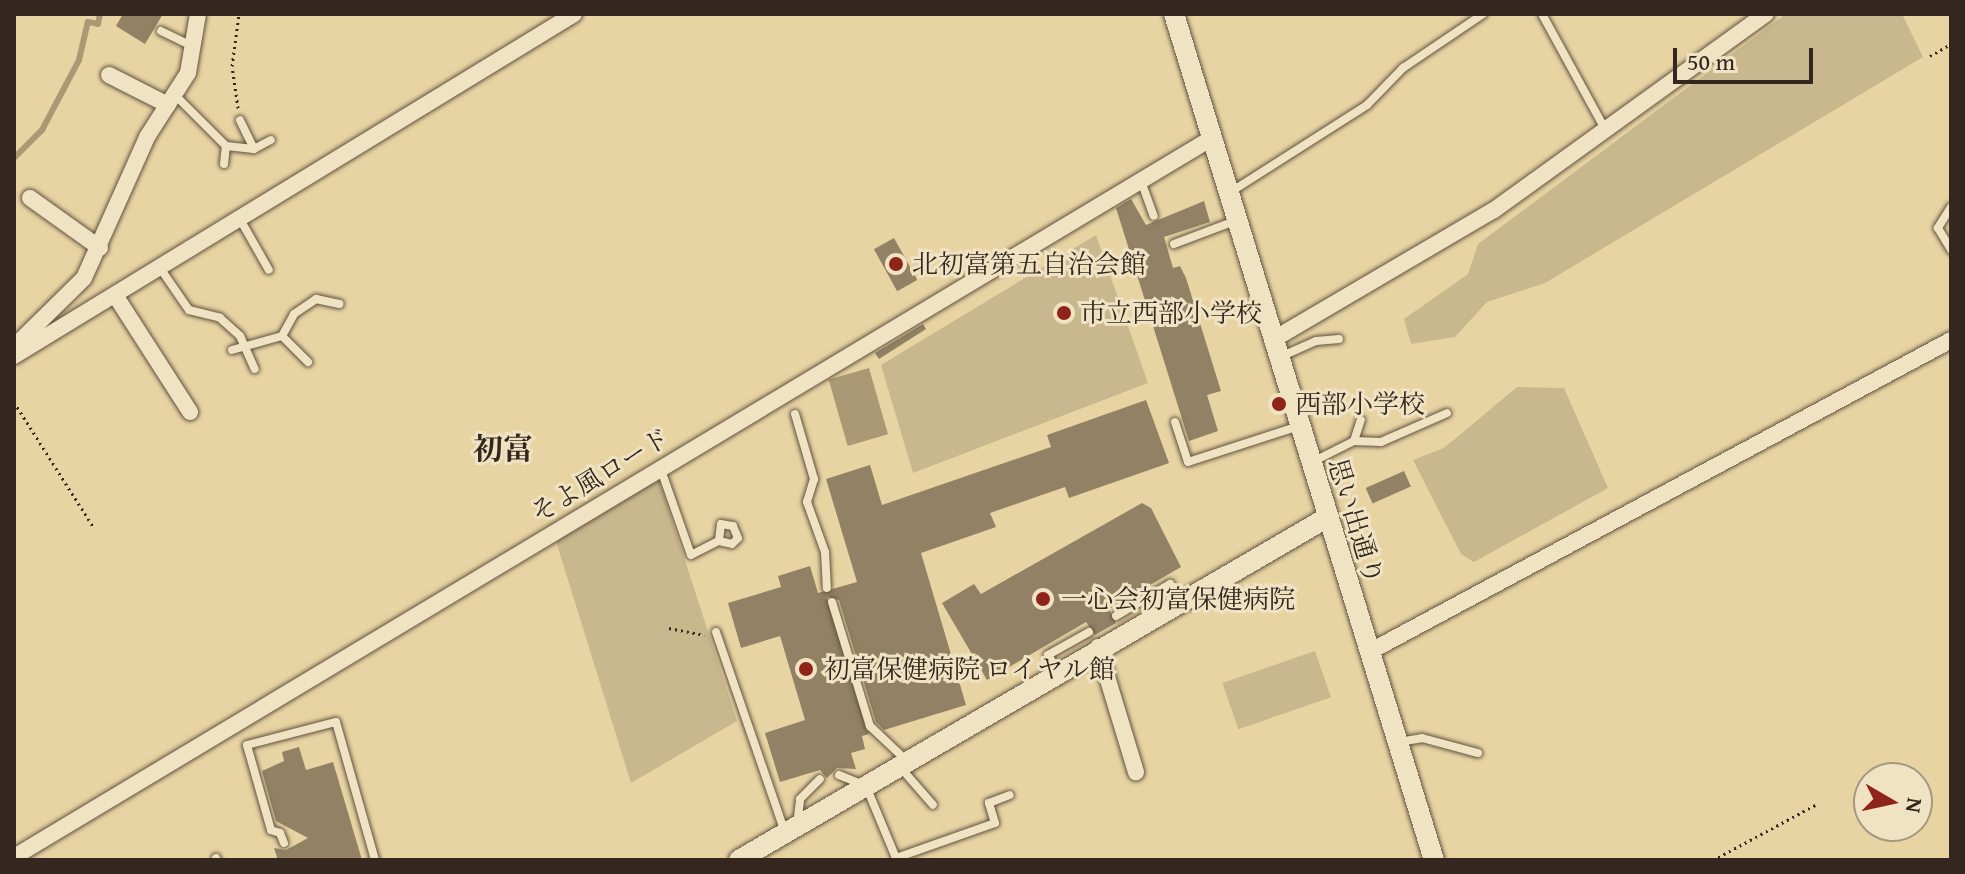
<!DOCTYPE html>
<meta charset="utf-8">
<style>
body{margin:0}
#map{position:relative;width:1965px;height:874px;overflow:hidden;background:#e8d4a3;font-family:"Gentium Book Plus","Noto Serif JP",serif}
div>[style]{position:absolute}
.green>*{inset:0;background:#c9b78d;transform-origin:0 0}
.water>*{inset:0;background:#ab9976;transform-origin:0 0}
.stream>*{height:6px;margin:-3px;padding:0 3px;transform-origin:3px;border-radius:3px;background:#ab9976}
.building>*{inset:0;background:#928164;transform-origin:0 0}
.path>*{height:3px;margin-top:-1.5px;transform-origin:0;background:repeating-linear-gradient(90deg,#34271f 0 2px,transparent 0 6px)}
.roads{filter:drop-shadow(0 0 2px #615240) drop-shadow(0 0 2px #615240)}
.service>*{height:8px;margin:-4px;padding:0 4px;transform-origin:4px;border-radius:4px;background:#f0e3c3}
.minor>*{height:16px;margin:-8px;padding:0 8px;transform-origin:8px;border-radius:8px;background:#f0e3c3}
.tertiary>*{height:20px;margin:-10px;padding:0 10px;transform-origin:10px;border-radius:10px;background:#f0e3c3}
.dots>*{width:22px;height:22px;translate:-50% -50%;box-sizing:border-box;border:4px solid #f0e3c3;border-radius:50%}
span{translate:-50% -50%;white-space:nowrap;text-align:center;line-height:1.15;-webkit-text-stroke:6px #f0e3c3;paint-order:stroke}
.poi-label{font-size:26px;color:#34271f}
.left{translate:0 -50%;text-align:left}
.street-label{font-size:26px;color:#34271f}
.quarter-label{font-size:30px;color:#34271f;font-weight:700}
.frame{position:absolute;inset:0;border:16px solid #34271f;pointer-events:none}
.north{position:absolute;left:1853px;top:762px;width:80px;height:80px;box-sizing:border-box;background:#f0e3c3;border:2px solid #a59881;border-radius:50%;rotate:99deg;font-size:22px;font-weight:700;line-height:32px;text-align:center;color:#34271f}
.north::after{content:'';display:block;margin:auto;width:28px;height:36px;background:#8f2418;clip-path:polygon(50% 0,100% 100%,50% 72%,0 100%)}
.scale{position:absolute;left:1673px;top:48px;width:140px;height:36px;box-sizing:border-box;border:4px solid #34271f;border-top:0;padding-left:10px;font-size:24px;line-height:28px;white-space:nowrap;color:#34271f;-webkit-text-stroke:6px #f0e3c3;paint-order:stroke}
</style>
<div id="map">
<div class="green">
<div style="clip-path:polygon(1786px 14px,1902px 14px,1923px 57px,1545px 283px,1487px 302px,1455px 337px,1411px 344px,1404px 319px,1468px 274px,1478px 244px)"></div>
<div style="clip-path:polygon(1096px 235px,1148px 383px,913px 473px,881px 365px)"></div>
<div style="clip-path:polygon(1517px 387px,1564px 388px,1608px 488px,1474px 562px,1461px 554px,1413px 460px,1444px 448px)"></div>
<div style="clip-path:polygon(659px 480px,737px 721px,631px 783px,555px 538px)"></div>
<div style="left:1315px;top:651px;width:49px;height:98px;rotate:71deg"></div>
</div>
<div class="water">
<div style="left:869px;top:368px;width:69px;height:42px;rotate:74deg"></div>
</div>
<div class="stream">
<div style="left:14px;top:158px;width:40px;rotate:-45deg"></div>
<div style="left:42px;top:130px;width:79px;rotate:-62.1deg"></div>
<div style="left:79px;top:60px;width:39px;rotate:-77deg"></div>
<div style="left:88px;top:22px;width:10px;rotate:11deg"></div>
<div style="left:98px;top:24px;width:10px;rotate:-79deg"></div>
</div>
<div class="building">
<div style="clip-path:polygon(123px 14px,163px 14px,145px 44px,116px 26px)"></div>
<div style="clip-path:polygon(1131px 199px,1146px 225px,1204px 201px,1210px 222px,1164px 237px,1173px 268px,1180px 266px,1186px 278px,1221px 391px,1207px 395px,1218px 431px,1189px 441px,1116px 208px)"></div>
<div style="left:894px;top:238px;width:48px;height:23px;rotate:61deg"></div>
<div style="clip-path:polygon(923px 324px,926px 329px,879px 359px,875px 353px)"></div>
<div style="clip-path:polygon(1146px 400px,1169px 463px,1069px 498px,1065px 487px,990px 513px,996px 527px,921px 553px,966px 705px,884px 730px,876px 722px,839px 600px,827px 597px,869px 734px,862px 736px,865px 749px,851px 753px,856px 769px,837px 768px,827px 778px,820px 770px,780px 782px,765px 733px,805px 720px,780px 636px,741px 648px,728px 603px,781px 587px,778px 576px,810px 566px,818px 593px,857px 582px,826px 479px,870px 465px,882px 505px,1051px 447px,1047px 435px)"></div>
<div style="left:1404px;top:471px;width:17px;height:42px;rotate:66deg"></div>
<div style="clip-path:polygon(1142px 503px,1151px 508px,1181px 567px,1109px 609px,1116px 623px,1095px 635px,1086px 622px,987px 680px,942px 603px,974px 584px,981px 594px)"></div>
<div style="clip-path:polygon(299px 747px,306px 770px,333px 762px,362px 860px,278px 860px,274px 848px,286px 850px,308px 838px,276px 821px,262px 771px,284px 761px,282px 752px)"></div>
</div>
<div class="path">
<div style="left:1930px;top:56px;width:24px;rotate:-30deg"></div>
<div style="left:238px;top:108px;width:42px;rotate:-98.1deg"></div>
<div style="left:232px;top:66px;width:52px;rotate:-82.3deg"></div>
<div style="left:14px;top:402px;width:149px;rotate:57.6deg"></div>
<div style="left:669px;top:628px;width:36px;rotate:11deg"></div>
<div style="left:1713px;top:860px;width:118px;rotate:-28.3deg"></div>
</div>
<div class="roads">
<div class="service">
<div style="left:1542px;top:14px;width:131px;rotate:61.3deg"></div>
<div style="left:161px;top:31px;width:37px;rotate:26deg"></div>
<div style="left:175px;top:95px;width:72px;rotate:45deg"></div>
<div style="left:226px;top:146px;width:28px;rotate:6deg"></div>
<div style="left:254px;top:149px;width:32px;rotate:-116deg"></div>
<div style="left:254px;top:149px;width:19px;rotate:-28deg"></div>
<div style="left:224px;top:164px;width:18px;rotate:-84deg"></div>
<div style="left:1141px;top:181px;width:37px;rotate:70deg"></div>
<div style="left:1229px;top:193px;width:164px;rotate:-32.5deg"></div>
<div style="left:1367px;top:105px;width:52px;rotate:-45.8deg"></div>
<div style="left:1403px;top:68px;width:97px;rotate:-34deg"></div>
<div style="left:1951px;top:207px;width:25px;rotate:122deg"></div>
<div style="left:1938px;top:228px;width:26px;rotate:59deg"></div>
<div style="left:241px;top:221px;width:56px;rotate:60.3deg"></div>
<div style="left:1174px;top:244px;width:65px;rotate:-20.7deg"></div>
<div style="left:160px;top:268px;width:51px;rotate:55.4deg"></div>
<div style="left:189px;top:310px;width:32px;rotate:14deg"></div>
<div style="left:220px;top:318px;width:27px;rotate:42deg"></div>
<div style="left:240px;top:336px;width:36px;rotate:66deg"></div>
<div style="left:282px;top:336px;width:37px;rotate:45deg"></div>
<div style="left:232px;top:350px;width:52px;rotate:-15.6deg"></div>
<div style="left:282px;top:336px;width:25px;rotate:-61deg"></div>
<div style="left:294px;top:314px;width:27px;rotate:-34deg"></div>
<div style="left:316px;top:299px;width:24px;rotate:12deg"></div>
<div style="left:1280px;top:357px;width:39px;rotate:-24deg"></div>
<div style="left:1316px;top:341px;width:23px;rotate:-5deg"></div>
<div style="left:795px;top:414px;width:68px;rotate:73.7deg"></div>
<div style="left:814px;top:479px;width:24px;rotate:107deg"></div>
<div style="left:807px;top:502px;width:53px;rotate:70.2deg"></div>
<div style="left:825px;top:552px;width:36px;rotate:87deg"></div>
<div style="left:1175px;top:422px;width:42px;rotate:72deg"></div>
<div style="left:1188px;top:462px;width:117px;rotate:-18deg"></div>
<div style="left:1354px;top:441px;width:22px;rotate:-72deg"></div>
<div style="left:1312px;top:462px;width:47px;rotate:-26.6deg"></div>
<div style="left:1354px;top:441px;width:27px;rotate:2deg"></div>
<div style="left:1381px;top:442px;width:72px;rotate:-23.7deg"></div>
<div style="left:660px;top:467px;width:93px;rotate:70.6deg"></div>
<div style="left:691px;top:555px;width:31px;rotate:-27deg"></div>
<div style="left:719px;top:541px;width:13px;rotate:13deg"></div>
<div style="left:732px;top:544px;width:8px;rotate:-45deg"></div>
<div style="left:738px;top:538px;width:13px;rotate:-113deg"></div>
<div style="left:733px;top:526px;width:12px;rotate:-171deg"></div>
<div style="left:721px;top:524px;width:17px;rotate:97deg"></div>
<div style="left:832px;top:602px;width:130px;rotate:73deg"></div>
<div style="left:870px;top:726px;width:51px;rotate:43.4deg"></div>
<div style="left:1116px;top:616px;width:63px;rotate:-30.7deg"></div>
<div style="left:1170px;top:584px;width:18px;rotate:61deg"></div>
<div style="left:716px;top:632px;width:212px;rotate:71deg"></div>
<div style="left:1058px;top:671px;width:19px;rotate:-122deg"></div>
<div style="left:1048px;top:655px;width:47px;rotate:-29.3deg"></div>
<div style="left:1398px;top:742px;width:24px;rotate:-9deg"></div>
<div style="left:1422px;top:738px;width:58px;rotate:15deg"></div>
<div style="left:900px;top:767px;width:50px;rotate:49deg"></div>
<div style="left:839px;top:775px;width:29px;rotate:22deg"></div>
<div style="left:866px;top:786px;width:78px;rotate:67.4deg"></div>
<div style="left:896px;top:858px;width:105px;rotate:-19.5deg"></div>
<div style="left:995px;top:823px;width:21px;rotate:-107deg"></div>
<div style="left:989px;top:803px;width:22px;rotate:-21deg"></div>
<div style="left:797px;top:825px;width:26px;rotate:-83deg"></div>
<div style="left:800px;top:799px;width:28px;rotate:-45deg"></div>
<div style="left:284px;top:843px;width:11px;rotate:-112deg"></div>
<div style="left:280px;top:833px;width:9px;rotate:-162deg"></div>
<div style="left:271px;top:830px;width:88px;rotate:-105.8deg"></div>
<div style="left:247px;top:745px;width:92px;rotate:-14.5deg"></div>
<div style="left:336px;top:722px;width:143px;rotate:74.2deg"></div>
<div style="left:216px;top:858px;width:2px;rotate:63deg"></div>
</div>
<div class="minor">
<div style="left:109px;top:75px;width:66px;rotate:27deg"></div>
<div style="left:30px;top:198px;width:86px;rotate:35.5deg"></div>
<div style="left:115px;top:295px;width:139px;rotate:57.3deg"></div>
<div style="left:1274px;top:339px;width:255px;rotate:-30.4deg"></div>
<div style="left:1494px;top:210px;width:335px;rotate:-35.8deg"></div>
<div style="left:14px;top:347px;width:98px;rotate:-44.6deg"></div>
<div style="left:84px;top:278px;width:154px;rotate:-65.9deg"></div>
<div style="left:147px;top:137px;width:76px;rotate:-57.4deg"></div>
<div style="left:188px;top:73px;width:60px;rotate:-80.4deg"></div>
<div style="left:14px;top:356px;width:656px;rotate:-31.41deg"></div>
<div style="left:1098px;top:647px;width:131px;rotate:73.1deg"></div>
<div style="left:1369px;top:652px;width:660px;rotate:-28.19deg"></div>
<div style="left:14px;top:857px;width:1397px;rotate:-30.97deg"></div>
</div>
<div class="tertiary">
<div style="left:1174px;top:14px;width:885px;rotate:72.92deg"></div>
<div style="left:739px;top:860px;width:682px;rotate:-30.21deg"></div>
</div>
</div>
<div class="dots">
<div style="left:896px;top:264px;background:#8f2418"></div>
<div style="left:1064px;top:313px;background:#8f2418"></div>
<div style="left:1279px;top:404px;background:#8f2418"></div>
<div style="left:1043px;top:599px;background:#8f2418"></div>
<div style="left:806px;top:669px;background:#8f2418"></div>
</div>
<div class="poi-label">
<span class="left" style="left:912px;top:264px">北初富第五自治会館</span>
<span class="left" style="left:1080px;top:313px">市立西部小学校</span>
<span class="left" style="left:1295px;top:404px">西部小学校</span>
<span class="left" style="left:1061px;top:599px">一心会初富保健病院</span>
<span class="left" style="left:824px;top:669px">初富保健病院 ロイヤル館</span>
</div>
<div class="street-label">
<span style="left:600px;top:475px;rotate:-31deg">そよ風ロード</span>
<span style="left:1356px;top:521px;rotate:73deg">思い出通り</span>
</div>
<div class="quarter-label">
<span style="left:503px;top:448px">初富</span>
</div>
<div class="frame"></div>
<div class="north">N</div>
<div class="scale">50 m</div>
</div>
